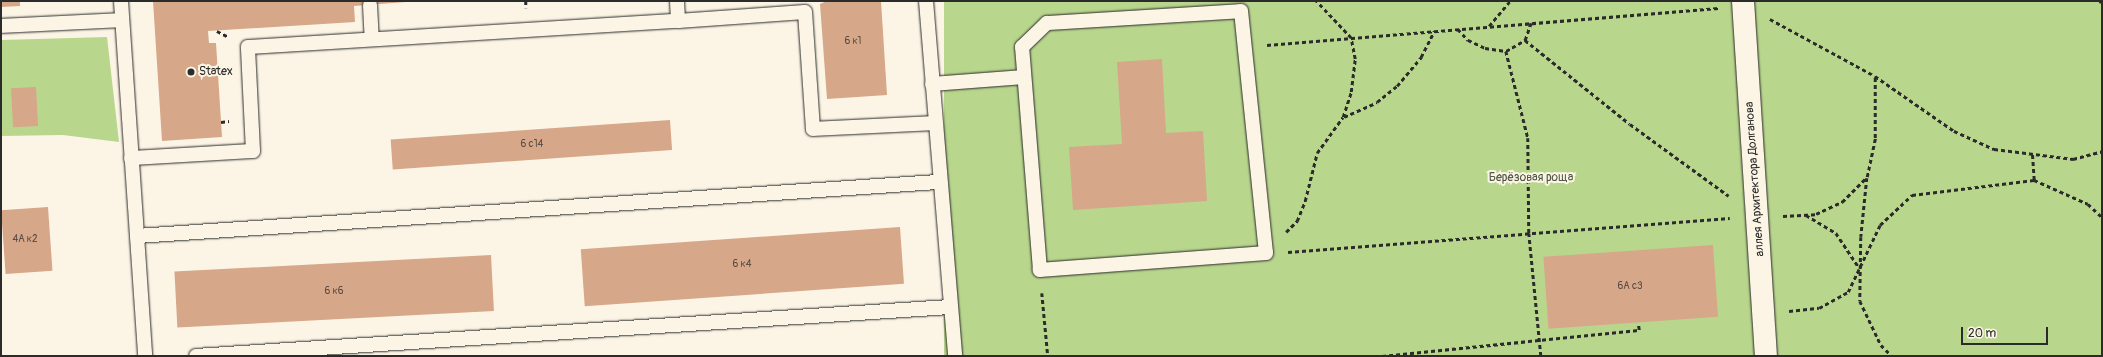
<!DOCTYPE html>
<meta charset="utf-8">
<style>
body{margin:0}
#map{position:relative;width:2103px;height:357px;overflow:hidden;background:#fcf5e5;font-family:Pangolin,sans-serif}
div>[style]{position:absolute}
.green>*{inset:0;background:#b9d68d;transform-origin:0 0}
.building>*{inset:0;background:#d7a789;transform-origin:0 0}
.path>*{height:2.5px;margin-top:-1.25px;transform-origin:0;background:repeating-linear-gradient(90deg,#2b2b2b 0 4px,transparent 0 7px)}
.roads{filter:drop-shadow(0 0 1px #2b2b2b) drop-shadow(0 0 1px #2b2b2b)}
.lane>*{height:14px;margin:-7px;padding:0 7px;transform-origin:7px;border-radius:7px;background:#fcf5e5}
.street>*{height:22px;margin:-11px;padding:0 11px;transform-origin:11px;border-radius:11px;background:#fcf5e5}
.dots>*{width:11px;height:11px;translate:-50% -50%;box-sizing:border-box;border:2px solid #fcf5e5;border-radius:50%}
span{translate:-50% -50%;white-space:nowrap;text-align:center;line-height:1.15;-webkit-text-stroke:4px #fcf5e5;paint-order:stroke}
.number-label{font-size:10px;color:#564a42}
.number-label span{-webkit-text-stroke-width:0}
.poi-label{font-size:12px;color:#2b2b2b}
.left{translate:0 -50%;text-align:left}
.park-label{font-size:12px;color:#4e5644}
.street-label{font-size:12px;color:#2b2b2b}
.frame{position:absolute;inset:0;border:2px solid #2b2b2b;pointer-events:none}
.scale{position:absolute;left:1961px;top:327px;width:87px;height:18px;box-sizing:border-box;border:2px solid #2b2b2b;border-top:0;padding-left:5px;font-size:12px;line-height:14px;white-space:nowrap;color:#2b2b2b;-webkit-text-stroke:3px #fcf5e5;paint-order:stroke}
</style>
<div id="map">
<div class="green">
<div style="left:944px;top:1px;width:1158px;height:357px"></div>
<div style="clip-path:polygon(107px 37px,119px 142px,63px 135px,1px 136px,1px 40px)"></div>
</div>
<div class="building">
<div style="clip-path:polygon(1px 1px,20px 1px,20px 6px,1px 7px)"></div>
<div style="clip-path:polygon(153px 1px,406px 1px,406px 2px,354px 6px,355px 22px,208px 31px,209px 43px,216px 43px,222px 137px,162px 141px)"></div>
<div style="clip-path:polygon(827px 1px,881px 1px,887px 95px,827px 99px,820px 4px)"></div>
<div style="clip-path:polygon(1162px 59px,1166px 133px,1203px 131px,1207px 201px,1073px 210px,1069px 147px,1122px 144px,1117px 62px)"></div>
<div style="left:36px;top:87px;width:39px;height:25px;rotate:87deg"></div>
<div style="left:670px;top:120px;width:30px;height:280px;rotate:86deg"></div>
<div style="left:48px;top:207px;width:64px;height:47px;rotate:86deg"></div>
<div style="left:900px;top:227px;width:57px;height:320px;rotate:86deg"></div>
<div style="left:1713px;top:245px;width:72px;height:170px;rotate:86deg"></div>
<div style="left:491px;top:255px;width:56px;height:317px;rotate:87deg"></div>
</div>
<div class="path">
<div style="left:526px;top:1px;width:7px;rotate:90deg"></div>
<div style="left:2099px;top:1px;width:3px;rotate:18deg"></div>
<div style="left:1770px;top:19px;width:119px;rotate:28.5deg"></div>
<div style="left:1875px;top:76px;width:96px;rotate:34.8deg"></div>
<div style="left:1954px;top:131px;width:44px;rotate:24.2deg"></div>
<div style="left:1994px;top:149px;width:80px;rotate:7.2deg"></div>
<div style="left:2073px;top:159px;width:30px;rotate:-15deg"></div>
<div style="left:1489px;top:26px;width:33px;rotate:-50deg"></div>
<div style="left:1458px;top:29px;width:15px;rotate:48deg"></div>
<div style="left:1468px;top:40px;width:19px;rotate:25deg"></div>
<div style="left:1485px;top:48px;width:21px;rotate:8deg"></div>
<div style="left:1506px;top:51px;width:22px;rotate:-30deg"></div>
<div style="left:1525px;top:40px;width:18px;rotate:-71deg"></div>
<div style="left:217px;top:31px;width:13px;rotate:27deg"></div>
<div style="left:1525px;top:40px;width:134px;rotate:38.7deg"></div>
<div style="left:1630px;top:124px;width:122px;rotate:36deg"></div>
<div style="left:1267px;top:45px;width:453px;rotate:-4.7deg"></div>
<div style="left:1506px;top:51px;width:90px;rotate:75.8deg"></div>
<div style="left:1528px;top:138px;width:95px;rotate:89.4deg"></div>
<div style="left:1529px;top:233px;width:124px;rotate:84.4deg"></div>
<div style="left:1344px;top:117px;width:36px;rotate:-24deg"></div>
<div style="left:1377px;top:102px;width:26px;rotate:-39deg"></div>
<div style="left:1397px;top:86px;width:38px;rotate:-50deg"></div>
<div style="left:1421px;top:57px;width:29px;rotate:-63deg"></div>
<div style="left:221px;top:122px;width:8px;rotate:-7deg"></div>
<div style="left:1867px;top:178px;width:59px;rotate:95.8deg"></div>
<div style="left:1861px;top:237px;width:64px;rotate:90.9deg"></div>
<div style="left:1860px;top:301px;width:49px;rotate:64.5deg"></div>
<div style="left:1881px;top:345px;width:16px;rotate:45deg"></div>
<div style="left:2034px;top:180px;width:59px;rotate:24deg"></div>
<div style="left:2088px;top:204px;width:19px;rotate:43deg"></div>
<div style="left:1806px;top:215px;width:35px;rotate:31deg"></div>
<div style="left:1836px;top:233px;width:43px;rotate:56.3deg"></div>
<div style="left:1783px;top:216px;width:33px;rotate:-3deg"></div>
<div style="left:1816px;top:214px;width:29px;rotate:-25deg"></div>
<div style="left:1842px;top:202px;width:35px;rotate:-45deg"></div>
<div style="left:1867px;top:177px;width:40px;rotate:-78deg"></div>
<div style="left:1875px;top:138px;width:62px;rotate:-90deg"></div>
<div style="left:1286px;top:232px;width:16px;rotate:-45deg"></div>
<div style="left:1297px;top:221px;width:22px;rotate:-68deg"></div>
<div style="left:1305px;top:201px;width:49px;rotate:-76deg"></div>
<div style="left:1317px;top:153px;width:44px;rotate:-54.2deg"></div>
<div style="left:1343px;top:117px;width:26px;rotate:-72deg"></div>
<div style="left:1351px;top:92px;width:33px;rotate:-83deg"></div>
<div style="left:1355px;top:59px;width:21px;rotate:-101deg"></div>
<div style="left:1351px;top:38px;width:51px;rotate:-133.4deg"></div>
<div style="left:1288px;top:252px;width:443px;rotate:-4.4deg"></div>
<div style="left:1042px;top:293px;width:63px;rotate:84.6deg"></div>
<div style="left:1789px;top:311px;width:30px;rotate:-6deg"></div>
<div style="left:1819px;top:308px;width:33px;rotate:-29deg"></div>
<div style="left:1848px;top:292px;width:74px;rotate:-64.5deg"></div>
<div style="left:1880px;top:225px;width:44px;rotate:-43.2deg"></div>
<div style="left:1912px;top:195px;width:123px;rotate:-7deg"></div>
<div style="left:2034px;top:180px;width:27px;rotate:-94deg"></div>
<div style="left:1382px;top:356px;width:258px;rotate:-5.8deg"></div>
<div style="left:1639px;top:330px;width:7px;rotate:-98deg"></div>
</div>
<div class="roads">
<div class="lane">
<div style="left:121px;top:1px;width:356px;rotate:86.1deg"></div>
<div style="left:677px;top:1px;width:20px;rotate:87deg"></div>
<div style="left:678px;top:21px;width:127px;rotate:-4.1deg"></div>
<div style="left:805px;top:12px;width:117px;rotate:86.1deg"></div>
<div style="left:813px;top:129px;width:121px;rotate:-2.8deg"></div>
<div style="left:926px;top:1px;width:356px;rotate:85.3deg"></div>
<div style="left:370px;top:5px;width:34px;rotate:87deg"></div>
<div style="left:1241px;top:11px;width:243px;rotate:84.1deg"></div>
<div style="left:1266px;top:253px;width:227px;rotate:175.7deg"></div>
<div style="left:1040px;top:270px;width:224px;rotate:-94.6deg"></div>
<div style="left:1022px;top:47px;width:35px;rotate:-44deg"></div>
<div style="left:1047px;top:23px;width:194px;rotate:-3.5deg"></div>
<div style="left:1px;top:26px;width:121px;rotate:-2.8deg"></div>
<div style="left:932px;top:84px;width:92px;rotate:-4.4deg"></div>
<div style="left:131px;top:158px;width:122px;rotate:-3.3deg"></div>
<div style="left:253px;top:151px;width:104px;rotate:-92.8deg"></div>
<div style="left:248px;top:47px;width:431px;rotate:-3.5deg"></div>
<div style="left:137px;top:236px;width:803px;rotate:-3.86deg"></div>
<div style="left:196px;top:356px;width:756px;rotate:-3.72deg"></div>
</div>
<div class="street">
<div style="left:1743px;top:1px;width:356px;rotate:86.3deg"></div>
</div>
</div>
<div class="dots">
<div style="left:191px;top:72px;background:#2b2b2b"></div>
</div>
<div class="number-label">
<span style="left:853px;top:42px">6 к1</span>
<span style="left:532px;top:145px">6 с14</span>
<span style="left:25px;top:240px">4А к2</span>
<span style="left:742px;top:265px">6 к4</span>
<span style="left:1630px;top:287px">6А с3</span>
<span style="left:334px;top:292px">6 к6</span>
</div>
<div class="poi-label">
<span class="left" style="left:199px;top:72px">Statex</span>
</div>
<div class="park-label">
<span style="left:1531px;top:178px">Берёзовая роща</span>
</div>
<div class="street-label">
<span style="left:1755px;top:179px;rotate:-94deg">аллея Архитектора Долганова</span>
</div>
<div class="frame"></div>
<div class="scale">20 m</div>
</div>
